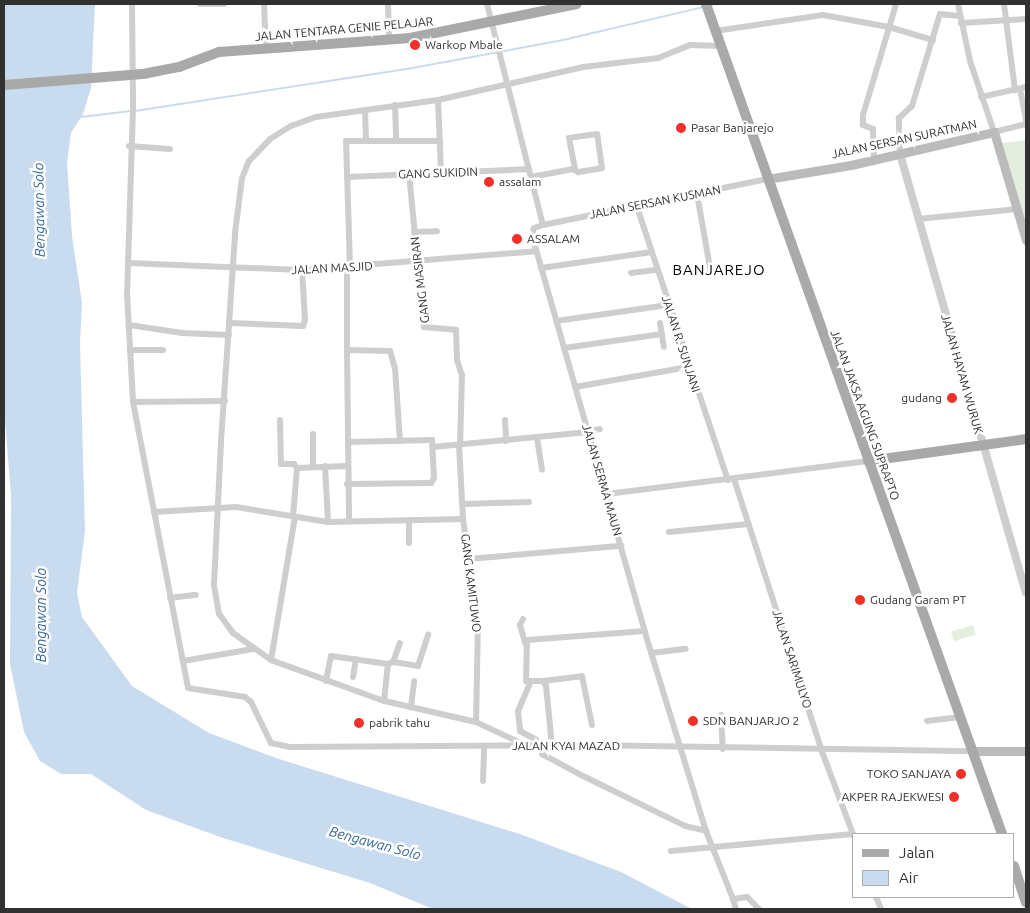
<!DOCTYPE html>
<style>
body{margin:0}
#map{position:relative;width:1030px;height:913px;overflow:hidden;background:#fff;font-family:Ubuntu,sans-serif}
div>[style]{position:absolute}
.green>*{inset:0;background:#e5eede;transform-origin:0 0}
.water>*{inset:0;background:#c9dcef}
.stream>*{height:2px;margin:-1px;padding:0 1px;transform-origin:1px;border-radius:1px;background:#c9dcef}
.minor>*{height:6px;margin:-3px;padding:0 3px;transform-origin:3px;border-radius:3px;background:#cecece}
.tertiary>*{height:8px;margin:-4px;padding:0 4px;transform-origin:4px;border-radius:4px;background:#cecece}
.secondary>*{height:9px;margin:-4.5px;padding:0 4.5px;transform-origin:4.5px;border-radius:4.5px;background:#bbb}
.primary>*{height:10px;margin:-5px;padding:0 5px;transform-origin:5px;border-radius:5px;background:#a9a9a9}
.primary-bridge>*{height:10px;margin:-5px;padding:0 5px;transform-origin:5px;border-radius:5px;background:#a9a9a9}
.dots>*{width:14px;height:14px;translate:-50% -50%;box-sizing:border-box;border:2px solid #fff;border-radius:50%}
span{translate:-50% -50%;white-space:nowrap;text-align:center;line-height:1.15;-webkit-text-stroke:5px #fff;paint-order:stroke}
.street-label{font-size:12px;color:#313131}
.poi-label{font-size:12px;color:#313131}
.left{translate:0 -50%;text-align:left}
.right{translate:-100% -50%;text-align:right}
.water-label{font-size:14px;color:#37689a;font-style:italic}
.quarter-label{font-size:15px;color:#000;letter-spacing:1px}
.frame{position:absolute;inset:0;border:5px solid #313131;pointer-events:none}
.legend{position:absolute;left:852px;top:833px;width:162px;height:65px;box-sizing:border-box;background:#fff;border:1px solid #adadad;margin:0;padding:6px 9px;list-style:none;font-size:15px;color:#313131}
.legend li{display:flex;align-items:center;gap:10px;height:25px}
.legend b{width:25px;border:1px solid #adadad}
</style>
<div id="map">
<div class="green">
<div style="clip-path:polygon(1026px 140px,1026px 227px,1002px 143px)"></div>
<div style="left:973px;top:625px;width:10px;height:23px;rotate:73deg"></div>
</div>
<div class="water">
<div style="clip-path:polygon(4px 4px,95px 4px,91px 88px,83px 114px,71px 133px,67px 163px,72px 236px,82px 303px,80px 342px,85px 531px,77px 593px,82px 617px,124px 675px,132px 686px,209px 733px,279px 759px,520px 834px,621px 872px,692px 909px,433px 909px,370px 883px,223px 838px,146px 810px,91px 774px,61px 774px,40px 761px,24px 732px,10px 664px,11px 496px,4px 407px)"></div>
</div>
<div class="stream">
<div style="left:711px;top:5px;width:7px;rotate:-8deg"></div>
<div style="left:135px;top:111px;width:275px;rotate:-8.8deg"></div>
<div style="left:407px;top:69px;width:159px;rotate:-10.5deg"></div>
<div style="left:563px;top:40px;width:145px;rotate:-13.2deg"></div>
<div style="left:81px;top:117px;width:50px;rotate:-6.8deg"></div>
</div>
<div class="minor">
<div style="left:132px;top:4px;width:103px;rotate:89.4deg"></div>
<div style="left:133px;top:107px;width:187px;rotate:91.8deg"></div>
<div style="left:127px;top:294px;width:108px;rotate:86.8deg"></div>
<div style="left:133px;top:402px;width:291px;rotate:79.1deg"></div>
<div style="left:188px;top:688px;width:58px;rotate:9deg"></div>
<div style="left:245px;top:697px;width:8px;rotate:40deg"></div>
<div style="left:251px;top:702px;width:46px;rotate:64deg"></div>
<div style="left:271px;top:743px;width:19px;rotate:12deg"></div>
<div style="left:290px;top:747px;width:292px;rotate:-0.4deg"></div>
<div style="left:582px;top:745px;width:390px;rotate:0.9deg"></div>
<div style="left:200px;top:4px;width:24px"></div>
<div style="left:264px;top:4px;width:44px;rotate:87.4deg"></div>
<div style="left:388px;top:4px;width:37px;rotate:88deg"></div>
<div style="left:487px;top:4px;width:228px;rotate:75.8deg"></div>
<div style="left:958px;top:4px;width:58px;rotate:78.1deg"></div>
<div style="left:970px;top:61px;width:75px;rotate:71.3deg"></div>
<div style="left:994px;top:132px;width:33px;rotate:-14deg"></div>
<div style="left:1004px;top:4px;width:87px;rotate:82.7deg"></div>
<div style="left:961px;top:23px;width:65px;rotate:-3.5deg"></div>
<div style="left:715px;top:31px;width:109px;rotate:-8.4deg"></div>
<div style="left:823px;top:15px;width:67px;rotate:10.3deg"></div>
<div style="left:889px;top:27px;width:46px;rotate:16.5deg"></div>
<div style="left:1020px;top:89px;width:32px;rotate:79deg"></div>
<div style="left:981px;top:97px;width:46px;rotate:-12.5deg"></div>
<div style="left:438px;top:100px;width:73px;rotate:87.6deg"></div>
<div style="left:395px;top:105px;width:36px;rotate:88deg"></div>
<div style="left:365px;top:110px;width:31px;rotate:88deg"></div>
<div style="left:129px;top:146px;width:41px;rotate:4.2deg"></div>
<div style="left:900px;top:154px;width:36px;rotate:-92deg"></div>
<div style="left:899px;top:118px;width:18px;rotate:-43deg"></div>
<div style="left:912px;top:106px;width:96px;rotate:-73.1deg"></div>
<div style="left:940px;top:14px;width:20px;rotate:6deg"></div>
<div style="left:874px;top:160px;width:31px;rotate:-92deg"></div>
<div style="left:873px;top:129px;width:11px;rotate:-158deg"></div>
<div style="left:863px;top:125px;width:10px;rotate:-90deg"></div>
<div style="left:863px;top:115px;width:116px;rotate:-73.4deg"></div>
<div style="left:409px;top:174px;width:154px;rotate:84.4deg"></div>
<div style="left:424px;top:327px;width:32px;rotate:5deg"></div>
<div style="left:456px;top:330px;width:30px;rotate:88deg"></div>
<div style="left:457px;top:360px;width:16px;rotate:72deg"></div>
<div style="left:462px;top:375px;width:70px;rotate:91.6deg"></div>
<div style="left:347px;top:177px;width:182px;rotate:-2.5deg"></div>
<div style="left:531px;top:177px;width:43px;rotate:-10.8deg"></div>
<div style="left:573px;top:169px;width:2px;rotate:27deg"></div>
<div style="left:575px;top:170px;width:4px;rotate:34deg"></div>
<div style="left:578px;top:172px;width:24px;rotate:-9deg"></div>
<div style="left:602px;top:168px;width:34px;rotate:-98deg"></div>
<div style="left:597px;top:134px;width:28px;rotate:172deg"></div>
<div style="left:569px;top:138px;width:33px;rotate:79deg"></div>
<div style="left:697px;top:194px;width:80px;rotate:80deg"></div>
<div style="left:637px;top:207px;width:288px;rotate:71.6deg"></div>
<div style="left:918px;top:219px;width:100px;rotate:-5.7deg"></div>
<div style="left:414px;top:232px;width:23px;rotate:-2deg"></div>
<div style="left:128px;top:263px;width:174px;rotate:2.3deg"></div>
<div style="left:302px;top:270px;width:235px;rotate:-4.6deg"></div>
<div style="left:350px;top:267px;width:126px;rotate:-91.8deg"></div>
<div style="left:346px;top:141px;width:94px"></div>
<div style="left:347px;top:268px;width:82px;rotate:90deg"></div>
<div style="left:347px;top:350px;width:43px;rotate:1.3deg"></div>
<div style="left:390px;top:351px;width:18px;rotate:74deg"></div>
<div style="left:395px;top:368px;width:73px;rotate:86.1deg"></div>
<div style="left:541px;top:268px;width:112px;rotate:-8.2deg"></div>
<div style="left:631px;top:273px;width:26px;rotate:-7deg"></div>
<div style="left:556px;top:321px;width:113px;rotate:-8.1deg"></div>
<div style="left:230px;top:323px;width:73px;rotate:2.4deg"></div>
<div style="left:303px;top:326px;width:6px;rotate:-72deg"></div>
<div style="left:305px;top:320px;width:50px;rotate:-93.4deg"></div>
<div style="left:660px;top:323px;width:24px;rotate:81deg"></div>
<div style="left:129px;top:325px;width:54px;rotate:8.6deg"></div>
<div style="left:182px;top:333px;width:47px;rotate:2.4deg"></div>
<div style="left:564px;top:348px;width:99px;rotate:-8.1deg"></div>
<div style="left:130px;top:350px;width:33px"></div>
<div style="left:347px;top:350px;width:171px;rotate:89.3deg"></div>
<div style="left:575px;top:387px;width:115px;rotate:-10deg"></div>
<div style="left:133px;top:402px;width:92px;rotate:-0.6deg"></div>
<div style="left:280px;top:420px;width:44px;rotate:88.7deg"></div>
<div style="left:281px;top:464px;width:13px"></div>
<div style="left:294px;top:464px;width:5px;rotate:53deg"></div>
<div style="left:297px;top:468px;width:49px;rotate:94.7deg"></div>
<div style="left:505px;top:420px;width:21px;rotate:87deg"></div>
<div style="left:588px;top:431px;width:12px;rotate:-9deg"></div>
<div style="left:537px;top:438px;width:32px;rotate:81deg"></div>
<div style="left:459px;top:445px;width:74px;rotate:86.9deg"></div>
<div style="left:463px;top:519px;width:102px;rotate:81.6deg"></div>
<div style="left:478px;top:620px;width:102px;rotate:91.1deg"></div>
<div style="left:433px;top:447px;width:156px;rotate:-5.5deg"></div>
<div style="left:313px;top:466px;width:32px;rotate:-90deg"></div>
<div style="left:325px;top:466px;width:56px;rotate:86.9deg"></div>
<div style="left:297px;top:468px;width:50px;rotate:-2.3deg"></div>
<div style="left:734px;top:479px;width:284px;rotate:72.1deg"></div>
<div style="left:821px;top:749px;width:94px;rotate:69.4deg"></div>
<div style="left:347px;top:484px;width:84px;rotate:-0.7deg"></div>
<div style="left:431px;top:483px;width:6px;rotate:-59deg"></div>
<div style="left:434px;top:478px;width:38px;rotate:-93deg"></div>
<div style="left:432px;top:440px;width:83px;rotate:178.6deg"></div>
<div style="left:607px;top:494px;width:263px;rotate:-7.2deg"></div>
<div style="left:463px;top:504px;width:66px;rotate:-1.7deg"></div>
<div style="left:154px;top:512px;width:82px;rotate:-3.5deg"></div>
<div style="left:236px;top:507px;width:93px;rotate:9.3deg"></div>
<div style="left:328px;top:522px;width:135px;rotate:-1.3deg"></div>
<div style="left:409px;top:522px;width:21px;rotate:90deg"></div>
<div style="left:669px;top:532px;width:80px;rotate:-5.7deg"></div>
<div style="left:468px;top:559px;width:154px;rotate:-4.9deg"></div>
<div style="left:170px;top:598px;width:26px;rotate:-7deg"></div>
<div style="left:523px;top:619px;width:7px;rotate:117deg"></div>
<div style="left:520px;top:625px;width:19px;rotate:74deg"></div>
<div style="left:651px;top:653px;width:35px;rotate:-7deg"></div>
<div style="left:271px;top:660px;width:145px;rotate:-80.5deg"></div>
<div style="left:183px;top:661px;width:71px;rotate:-9.7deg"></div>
<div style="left:393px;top:662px;width:25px;rotate:9deg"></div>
<div style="left:418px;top:666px;width:33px;rotate:-72deg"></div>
<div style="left:353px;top:677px;width:18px;rotate:-81deg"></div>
<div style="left:326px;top:681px;width:25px;rotate:-79deg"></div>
<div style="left:331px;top:656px;width:58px;rotate:8deg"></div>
<div style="left:388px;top:664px;width:5px;rotate:-22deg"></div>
<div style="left:393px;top:662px;width:20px;rotate:-70deg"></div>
<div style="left:543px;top:681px;width:39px;rotate:-7deg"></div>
<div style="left:582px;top:676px;width:50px;rotate:78.5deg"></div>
<div style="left:530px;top:683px;width:30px;rotate:113deg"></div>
<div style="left:518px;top:711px;width:20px;rotate:84deg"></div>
<div style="left:520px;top:731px;width:30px;rotate:28deg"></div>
<div style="left:384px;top:701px;width:37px;rotate:-84deg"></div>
<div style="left:411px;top:707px;width:26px;rotate:-83deg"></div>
<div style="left:721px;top:715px;width:34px;rotate:87deg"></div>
<div style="left:927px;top:721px;width:33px;rotate:-7deg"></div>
<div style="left:525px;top:745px;width:54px;rotate:-154.9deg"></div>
<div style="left:476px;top:722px;width:94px;rotate:-167.1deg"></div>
<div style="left:384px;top:701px;width:120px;rotate:-160.1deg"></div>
<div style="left:271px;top:660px;width:47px;rotate:-144.6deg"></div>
<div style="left:233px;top:633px;width:24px;rotate:-126deg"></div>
<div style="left:219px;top:614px;width:29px;rotate:-100deg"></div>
<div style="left:214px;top:585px;width:144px;rotate:-87.2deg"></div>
<div style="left:221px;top:441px;width:208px;rotate:-86.1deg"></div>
<div style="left:235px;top:233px;width:55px;rotate:-82.7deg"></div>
<div style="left:242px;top:178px;width:18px;rotate:-68deg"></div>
<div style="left:249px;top:161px;width:30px;rotate:-46deg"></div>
<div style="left:270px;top:139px;width:25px;rotate:-32deg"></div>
<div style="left:291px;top:126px;width:27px;rotate:-20deg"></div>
<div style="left:316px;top:117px;width:123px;rotate:-7.9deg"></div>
<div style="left:438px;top:100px;width:149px;rotate:-12.8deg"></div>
<div style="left:583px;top:67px;width:76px;rotate:-6.8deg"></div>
<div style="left:658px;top:58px;width:35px;rotate:-22deg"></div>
<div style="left:690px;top:45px;width:30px;rotate:2deg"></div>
<div style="left:552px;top:746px;width:60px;rotate:-95.7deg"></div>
<div style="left:546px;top:686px;width:6px;rotate:-121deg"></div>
<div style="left:543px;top:681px;width:17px;rotate:180deg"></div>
<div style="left:526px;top:681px;width:41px;rotate:-88.6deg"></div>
<div style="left:527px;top:640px;width:118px;rotate:-4.4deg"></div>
<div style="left:543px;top:747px;width:7px;rotate:98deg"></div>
<div style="left:542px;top:754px;width:42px;rotate:28.4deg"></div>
<div style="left:579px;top:774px;width:118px;rotate:26.1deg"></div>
<div style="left:685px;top:826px;width:22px;rotate:13deg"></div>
<div style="left:483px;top:781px;width:35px;rotate:-88deg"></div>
<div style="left:671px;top:851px;width:183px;rotate:-5.3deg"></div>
<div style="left:876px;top:897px;width:13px;rotate:67deg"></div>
<div style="left:733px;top:899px;width:10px;rotate:73deg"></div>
<div style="left:759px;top:909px;width:17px;rotate:-135deg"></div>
<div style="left:747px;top:897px;width:14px;rotate:172deg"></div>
<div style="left:733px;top:899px;width:73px;rotate:-111.7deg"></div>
<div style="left:706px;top:831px;width:194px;rotate:-107.1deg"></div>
<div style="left:649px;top:646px;width:428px;rotate:-105.9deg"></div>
<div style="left:532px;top:234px;width:6px;rotate:-72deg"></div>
<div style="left:534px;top:228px;width:9px;rotate:-18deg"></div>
<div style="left:543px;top:225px;width:229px;rotate:-11.6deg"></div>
</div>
<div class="tertiary">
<div style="left:900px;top:154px;width:456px;rotate:74deg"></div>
</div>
<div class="secondary">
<div style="left:767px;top:179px;width:85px;rotate:-9.5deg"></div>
<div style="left:851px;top:165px;width:147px;rotate:-13deg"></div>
<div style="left:994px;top:132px;width:113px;rotate:73.5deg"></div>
<div style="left:972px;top:751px;width:54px"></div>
</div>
<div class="primary">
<div style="left:706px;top:4px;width:881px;rotate:70.37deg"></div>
<div style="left:143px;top:74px;width:37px;rotate:-11deg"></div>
<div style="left:179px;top:67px;width:43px;rotate:-20.6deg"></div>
<div style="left:219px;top:52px;width:192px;rotate:-4.2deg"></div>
<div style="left:410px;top:38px;width:170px;rotate:-11.5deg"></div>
<div style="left:868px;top:461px;width:160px;rotate:-7.9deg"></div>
<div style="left:1014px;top:866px;width:38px;rotate:72deg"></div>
</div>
<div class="primary-bridge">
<div style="left:4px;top:85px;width:139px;rotate:-4.5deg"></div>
</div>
<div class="dots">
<div style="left:415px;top:45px;background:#f23028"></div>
<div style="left:681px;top:128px;background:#f23028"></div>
<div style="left:489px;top:182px;background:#f23028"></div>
<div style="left:517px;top:239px;background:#f23028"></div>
<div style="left:952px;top:398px;background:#f23028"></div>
<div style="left:860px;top:600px;background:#f23028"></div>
<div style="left:693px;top:721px;background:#f23028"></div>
<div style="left:359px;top:723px;background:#f23028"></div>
<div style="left:961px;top:774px;background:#f23028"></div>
<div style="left:954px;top:797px;background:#f23028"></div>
</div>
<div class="street-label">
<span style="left:344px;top:29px;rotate:-5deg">JALAN TENTARA GENIE PELAJAR</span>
<span style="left:904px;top:139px;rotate:-12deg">JALAN SERSAN SURATMAN</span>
<span style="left:438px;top:173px;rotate:-2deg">GANG SUKIDIN</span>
<span style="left:655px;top:202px;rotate:-11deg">JALAN SERSAN KUSMAN</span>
<span style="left:332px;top:268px;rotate:-3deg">JALAN MASJID</span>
<span style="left:420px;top:280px;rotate:-97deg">GANG MASIRAN</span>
<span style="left:681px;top:344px;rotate:72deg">JALAN R. SUNJANI</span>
<span style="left:962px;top:374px;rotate:74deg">JALAN HAYAM WURUK</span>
<span style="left:865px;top:415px;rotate:70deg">JALAN JAKSA AGUNG SUPRAPTO</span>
<span style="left:602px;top:480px;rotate:74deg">JALAN SERMA MAUN</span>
<span style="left:471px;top:583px;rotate:83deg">GANG KAMITUWO</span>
<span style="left:792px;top:659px;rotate:72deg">JALAN SARIMULYO</span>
<span style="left:566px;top:746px">JALAN KYAI MAZAD</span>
</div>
<div class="poi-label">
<span class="left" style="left:425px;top:45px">Warkop Mbale</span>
<span class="left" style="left:691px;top:128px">Pasar Banjarejo</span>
<span class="left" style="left:499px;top:182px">assalam</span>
<span class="left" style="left:527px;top:239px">ASSALAM</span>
<span class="right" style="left:942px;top:398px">gudang</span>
<span class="left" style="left:870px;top:600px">Gudang Garam PT</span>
<span class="left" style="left:703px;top:721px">SDN BANJARJO 2</span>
<span class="left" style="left:369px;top:723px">pabrik tahu</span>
<span class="right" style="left:951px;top:774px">TOKO SANJAYA</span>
<span class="right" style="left:944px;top:797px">AKPER RAJEKWESI</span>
</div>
<div class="water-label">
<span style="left:39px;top:210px;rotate:-91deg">Bengawan Solo</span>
<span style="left:41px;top:615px;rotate:-90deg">Bengawan Solo</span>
<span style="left:375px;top:843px;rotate:15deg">Bengawan Solo</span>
</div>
<div class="quarter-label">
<span style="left:719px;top:270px">BANJAREJO</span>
</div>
<div class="frame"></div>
<ul class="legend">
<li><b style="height:6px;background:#a9a9a9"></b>Jalan</li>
<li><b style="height:14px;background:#c9dcef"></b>Air</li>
</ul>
</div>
